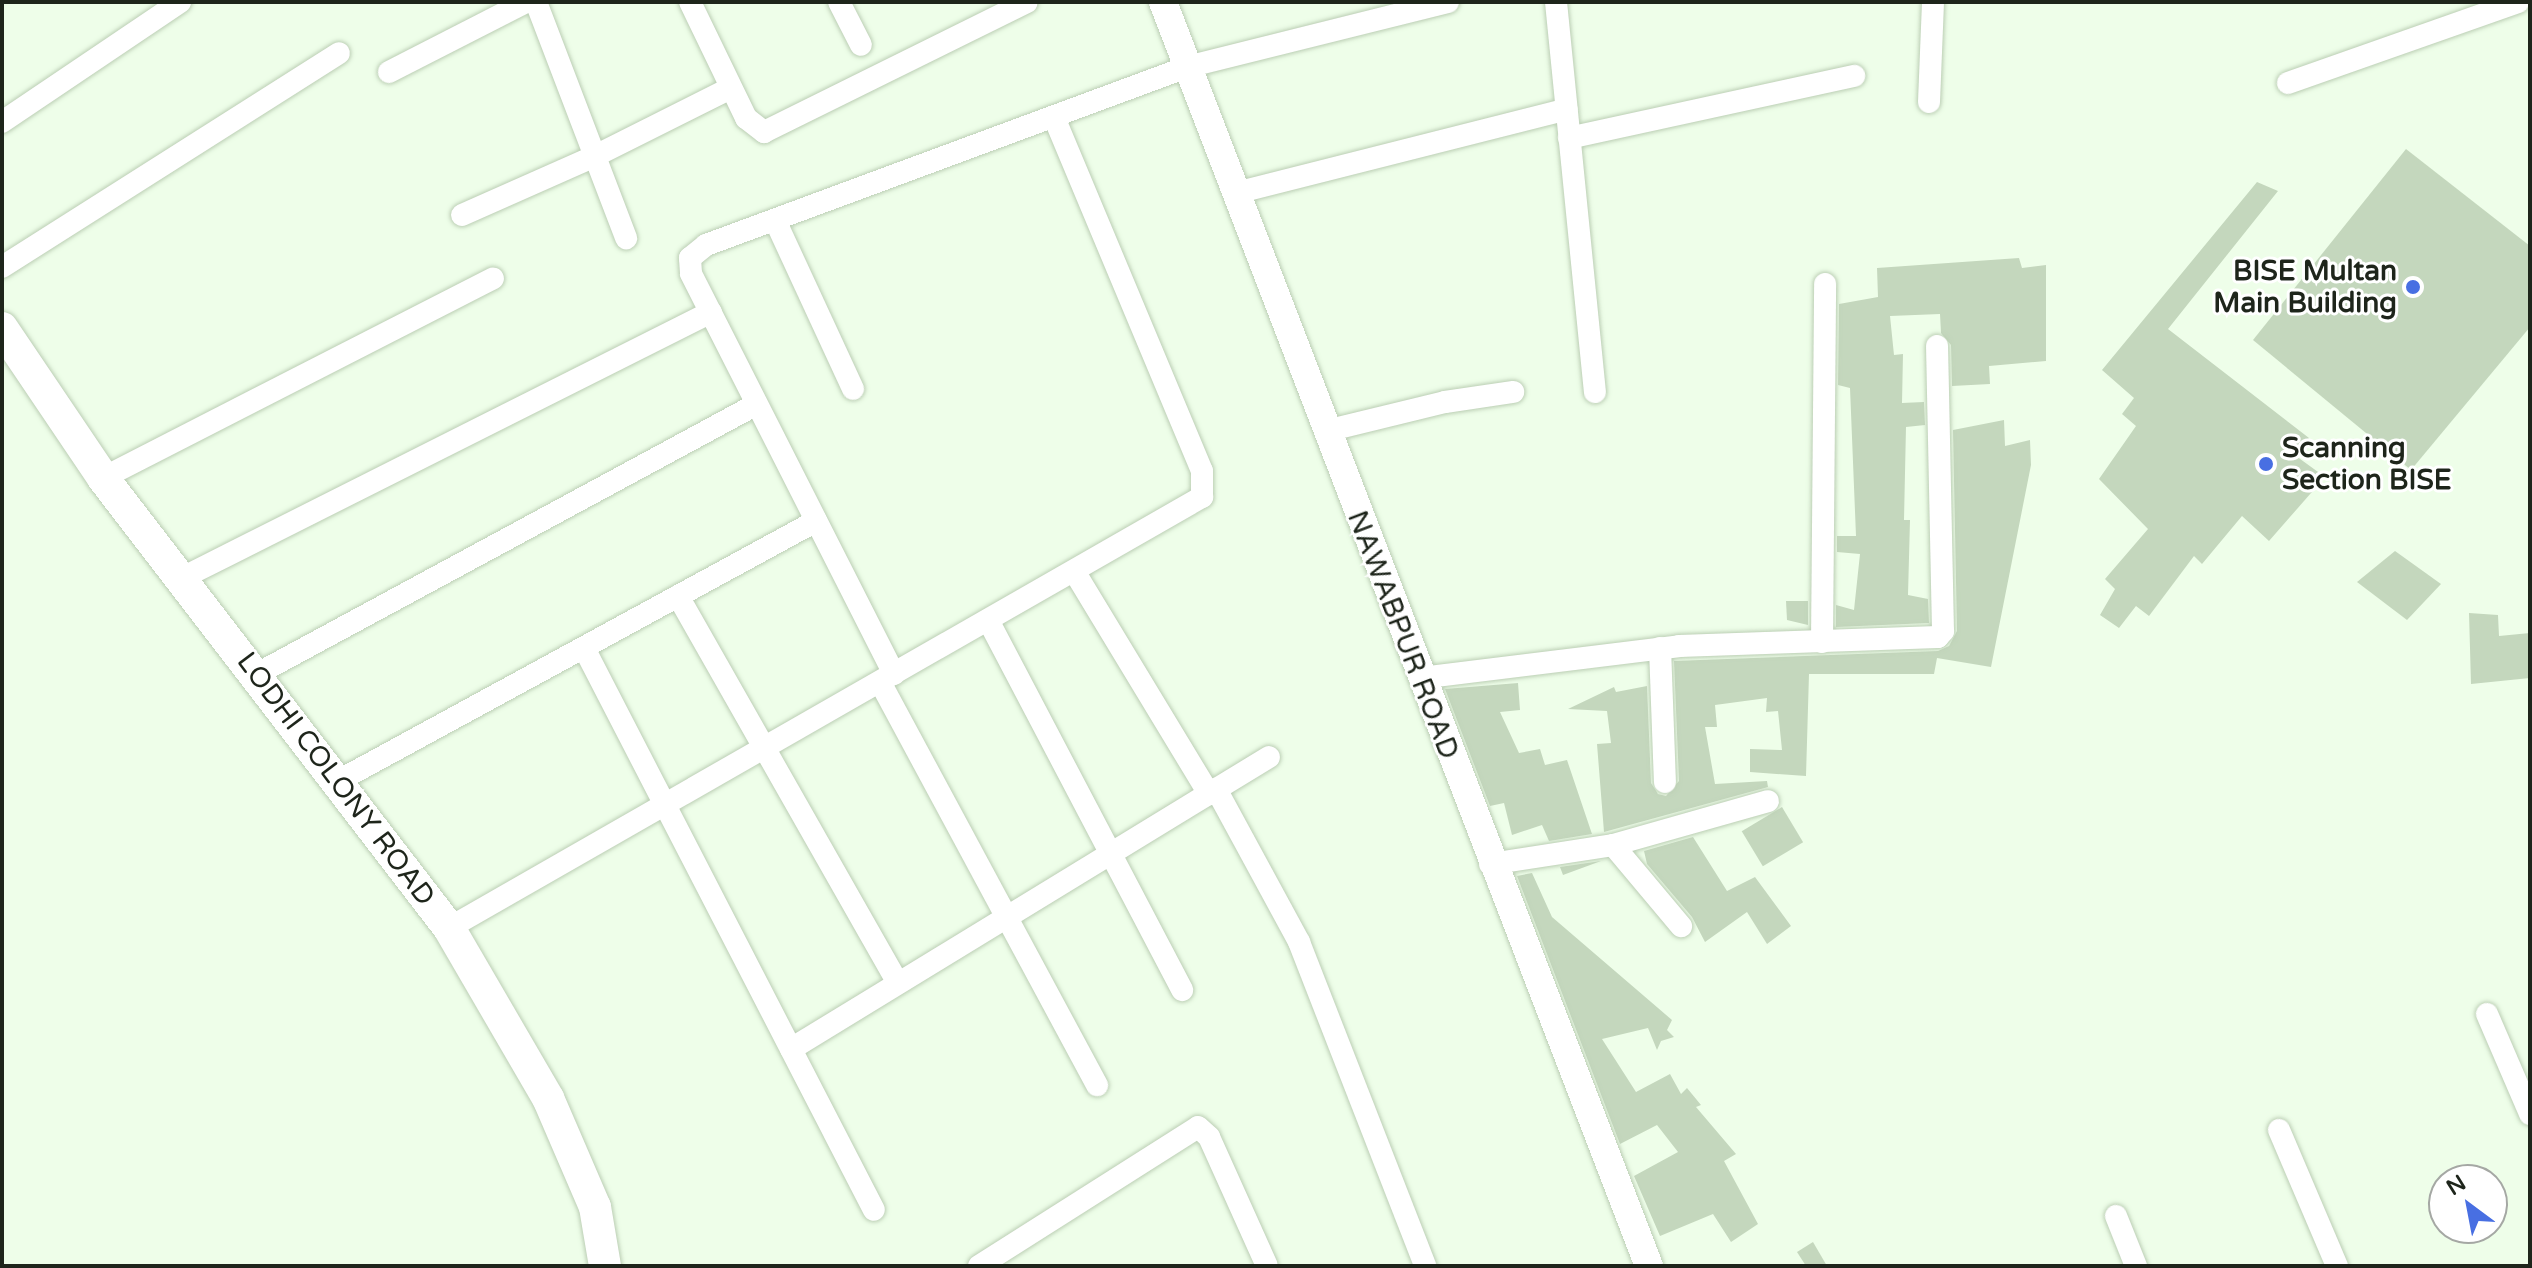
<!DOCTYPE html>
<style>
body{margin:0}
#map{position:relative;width:2532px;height:1268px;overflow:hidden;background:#eefee9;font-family:"Varela Round",sans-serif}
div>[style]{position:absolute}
.building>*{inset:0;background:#c4d7bd;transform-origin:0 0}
.roads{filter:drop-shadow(0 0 2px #bbceb4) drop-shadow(0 0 2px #bbceb4)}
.minor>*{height:22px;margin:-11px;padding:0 11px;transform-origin:11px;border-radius:11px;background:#fff}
.tertiary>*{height:28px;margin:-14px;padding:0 14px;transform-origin:14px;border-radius:14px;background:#fff}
.secondary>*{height:32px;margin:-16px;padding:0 16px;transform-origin:16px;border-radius:16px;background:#fff}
.dots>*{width:22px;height:22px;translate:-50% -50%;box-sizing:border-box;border:4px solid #fff;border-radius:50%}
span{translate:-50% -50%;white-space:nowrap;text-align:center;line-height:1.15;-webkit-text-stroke:6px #fff;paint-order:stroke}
.poi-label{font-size:28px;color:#1e251b;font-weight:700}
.right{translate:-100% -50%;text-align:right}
.left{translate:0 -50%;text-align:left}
.street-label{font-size:28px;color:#1e251b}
.frame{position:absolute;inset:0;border:4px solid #1e251b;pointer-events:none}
.north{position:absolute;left:2428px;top:1164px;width:80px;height:80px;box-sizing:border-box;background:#fff;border:2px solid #a5a8a4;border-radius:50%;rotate:328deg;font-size:22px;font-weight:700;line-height:32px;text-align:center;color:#1e251b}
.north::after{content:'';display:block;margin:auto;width:28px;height:36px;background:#486fe2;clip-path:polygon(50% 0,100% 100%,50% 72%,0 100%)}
</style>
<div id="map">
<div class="building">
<div style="clip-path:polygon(2406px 149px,2530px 246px,2530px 327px,2411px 470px,2253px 340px)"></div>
<div style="clip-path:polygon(2257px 182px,2278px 191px,2168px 329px,2309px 438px,2296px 456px,2325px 477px,2269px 541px,2242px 516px,2202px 564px,2194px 556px,2149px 616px,2136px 606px,2119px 628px,2100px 615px,2115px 589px,2105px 579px,2148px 529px,2099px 479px,2136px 426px,2122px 414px,2134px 398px,2102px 370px)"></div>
<div style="clip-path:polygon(2019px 258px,2022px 268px,2046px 265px,2046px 361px,1989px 366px,1990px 384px,1952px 386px,1951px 345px,1941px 333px,1940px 314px,1890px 316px,1894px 355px,1903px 354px,1902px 403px,1924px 402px,1925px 425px,1906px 427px,1904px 520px,1910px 520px,1908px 595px,1928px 599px,1929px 623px,1836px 627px,1836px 605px,1854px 610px,1860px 554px,1837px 552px,1837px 536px,1856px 536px,1850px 388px,1838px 385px,1839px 304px,1878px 297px,1877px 268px)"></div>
<div style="clip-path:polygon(2004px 420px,2005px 446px,2030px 440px,2031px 465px,1991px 667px,1937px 658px,1934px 674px,1809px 674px,1806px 776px,1750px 772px,1750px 749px,1782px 750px,1778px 711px,1766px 712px,1767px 698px,1715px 705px,1717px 727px,1705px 727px,1715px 784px,1767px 781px,1768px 787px,1604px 832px,1597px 744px,1611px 743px,1607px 711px,1568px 709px,1614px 687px,1616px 692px,1647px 686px,1651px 783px,1658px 794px,1666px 796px,1679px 781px,1674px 661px,1938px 651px,1949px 646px,1957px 631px,1953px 430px)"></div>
<div style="clip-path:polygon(2395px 551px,2441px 584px,2407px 620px,2357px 582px)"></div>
<div style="clip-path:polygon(1786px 601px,1808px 601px,1808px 625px,1787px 620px)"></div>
<div style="clip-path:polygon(2469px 613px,2498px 615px,2499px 636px,2530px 633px,2530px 678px,2471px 684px)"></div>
<div style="clip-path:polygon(1518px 683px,1520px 710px,1500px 712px,1519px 753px,1540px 749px,1545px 765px,1567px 760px,1592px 834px,1549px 841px,1542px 825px,1512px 835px,1504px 803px,1490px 806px,1445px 689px)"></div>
<div style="left:1782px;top:807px;width:41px;height:47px;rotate:59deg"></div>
<div style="clip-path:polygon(1693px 837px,1727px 891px,1755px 877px,1791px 926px,1767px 944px,1747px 912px,1705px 942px,1692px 917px,1647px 864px,1644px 851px)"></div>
<div style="clip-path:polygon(1601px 861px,1563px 875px,1560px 867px)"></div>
<div style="clip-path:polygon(1532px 873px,1552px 917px,1672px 1020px,1667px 1030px,1674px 1037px,1661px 1041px,1657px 1050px,1648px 1028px,1602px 1039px,1636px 1092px,1670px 1074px,1681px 1094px,1687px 1088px,1701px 1105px,1696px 1107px,1736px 1154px,1724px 1161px,1758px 1224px,1731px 1242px,1713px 1214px,1660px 1236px,1634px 1176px,1678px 1152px,1657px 1125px,1620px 1144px,1517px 876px)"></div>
<div style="clip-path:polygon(1813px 1242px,1827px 1266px,1806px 1266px,1797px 1252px)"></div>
</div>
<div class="roads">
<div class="minor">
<div style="left:536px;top:2px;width:253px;rotate:69.1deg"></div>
<div style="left:690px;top:2px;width:129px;rotate:64.2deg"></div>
<div style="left:746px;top:118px;width:23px;rotate:38deg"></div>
<div style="left:764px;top:132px;width:293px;rotate:-26.3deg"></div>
<div style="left:839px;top:2px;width:48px;rotate:62.9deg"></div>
<div style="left:1556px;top:2px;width:392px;rotate:84.3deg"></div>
<div style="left:389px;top:72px;width:154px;rotate:-27.1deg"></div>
<div style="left:2288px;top:83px;width:244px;rotate:-19.4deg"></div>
<div style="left:1929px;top:102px;width:100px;rotate:-87.7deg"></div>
<div style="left:2px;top:122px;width:215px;rotate:-34deg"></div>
<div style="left:1569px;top:138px;width:292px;rotate:-12.3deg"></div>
<div style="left:1236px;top:193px;width:341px;rotate:-14.2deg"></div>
<div style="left:462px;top:215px;width:145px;rotate:-23.9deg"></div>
<div style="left:595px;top:156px;width:152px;rotate:-26.6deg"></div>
<div style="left:775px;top:220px;width:186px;rotate:65.2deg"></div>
<div style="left:2px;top:267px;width:399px;rotate:-32.4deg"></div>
<div style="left:1326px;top:431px;width:122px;rotate:-13.7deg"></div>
<div style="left:1445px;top:402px;width:69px;rotate:-8.4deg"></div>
<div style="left:103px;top:478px;width:438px;rotate:-27.1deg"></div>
<div style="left:1074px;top:571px;width:261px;rotate:58.8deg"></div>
<div style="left:182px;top:578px;width:592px;rotate:-26.69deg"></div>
<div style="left:678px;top:596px;width:445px;rotate:60.4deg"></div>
<div style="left:988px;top:620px;width:418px;rotate:62.3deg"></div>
<div style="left:1822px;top:642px;width:358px;rotate:-89.5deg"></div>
<div style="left:584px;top:648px;width:632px;rotate:62.71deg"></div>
<div style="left:1660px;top:648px;width:134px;rotate:87.9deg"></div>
<div style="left:257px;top:674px;width:568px;rotate:-28.37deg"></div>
<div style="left:894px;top:674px;width:449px;rotate:-116.9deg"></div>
<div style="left:691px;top:273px;width:15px;rotate:-94deg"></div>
<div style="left:690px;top:258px;width:21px;rotate:-39deg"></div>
<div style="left:706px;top:245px;width:513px;rotate:-20.31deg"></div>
<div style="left:1187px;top:67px;width:269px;rotate:-14deg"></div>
<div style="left:1420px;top:678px;width:261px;rotate:-7deg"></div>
<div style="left:1679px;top:646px;width:259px;rotate:-2deg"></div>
<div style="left:1938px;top:637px;width:8px;rotate:-50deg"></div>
<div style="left:1943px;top:631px;width:285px;rotate:-91.2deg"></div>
<div style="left:880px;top:682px;width:458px;rotate:61.7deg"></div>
<div style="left:340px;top:780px;width:542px;rotate:-28.55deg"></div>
<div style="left:1216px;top:789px;width:174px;rotate:61.5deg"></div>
<div style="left:1299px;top:942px;width:348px;rotate:68.7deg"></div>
<div style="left:1613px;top:845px;width:106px;rotate:50deg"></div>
<div style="left:1490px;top:864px;width:124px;rotate:-8.8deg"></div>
<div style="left:1613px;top:845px;width:161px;rotate:-15.8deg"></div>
<div style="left:449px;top:928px;width:868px;rotate:-29.79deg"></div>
<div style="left:1202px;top:497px;width:26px;rotate:-90deg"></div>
<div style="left:1202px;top:471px;width:384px;rotate:-112.7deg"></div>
<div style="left:2487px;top:1014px;width:109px;rotate:66.7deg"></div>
<div style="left:791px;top:1049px;width:560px;rotate:-31.42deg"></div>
<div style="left:2279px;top:1130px;width:148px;rotate:66.9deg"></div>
<div style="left:2116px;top:1216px;width:54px;rotate:68.2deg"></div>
<div style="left:979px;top:1266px;width:259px;rotate:-32.4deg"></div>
<div style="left:1198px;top:1127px;width:15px;rotate:42deg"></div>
<div style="left:1209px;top:1137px;width:141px;rotate:65.8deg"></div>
</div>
<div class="tertiary">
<div style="left:1163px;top:2px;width:1354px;rotate:68.97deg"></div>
</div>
<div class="secondary">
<div style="left:2px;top:328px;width:181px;rotate:56deg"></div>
<div style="left:103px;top:478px;width:568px;rotate:52.44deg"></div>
<div style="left:449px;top:928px;width:197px;rotate:59.8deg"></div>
<div style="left:548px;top:1098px;width:119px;rotate:66.7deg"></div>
<div style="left:595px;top:1207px;width:60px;rotate:80.4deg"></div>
</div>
</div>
<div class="dots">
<div style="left:2413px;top:287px;background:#486fe2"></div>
<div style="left:2266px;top:464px;background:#486fe2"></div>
</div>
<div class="poi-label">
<span class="right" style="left:2397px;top:287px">BISE Multan<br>Main Building</span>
<span class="left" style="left:2282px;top:464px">Scanning<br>Section BISE</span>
</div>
<div class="street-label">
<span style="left:1403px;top:635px;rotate:69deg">NAWABPUR ROAD</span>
<span style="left:336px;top:779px;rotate:53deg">LODHI COLONY ROAD</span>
</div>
<div class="frame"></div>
<div class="north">N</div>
</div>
